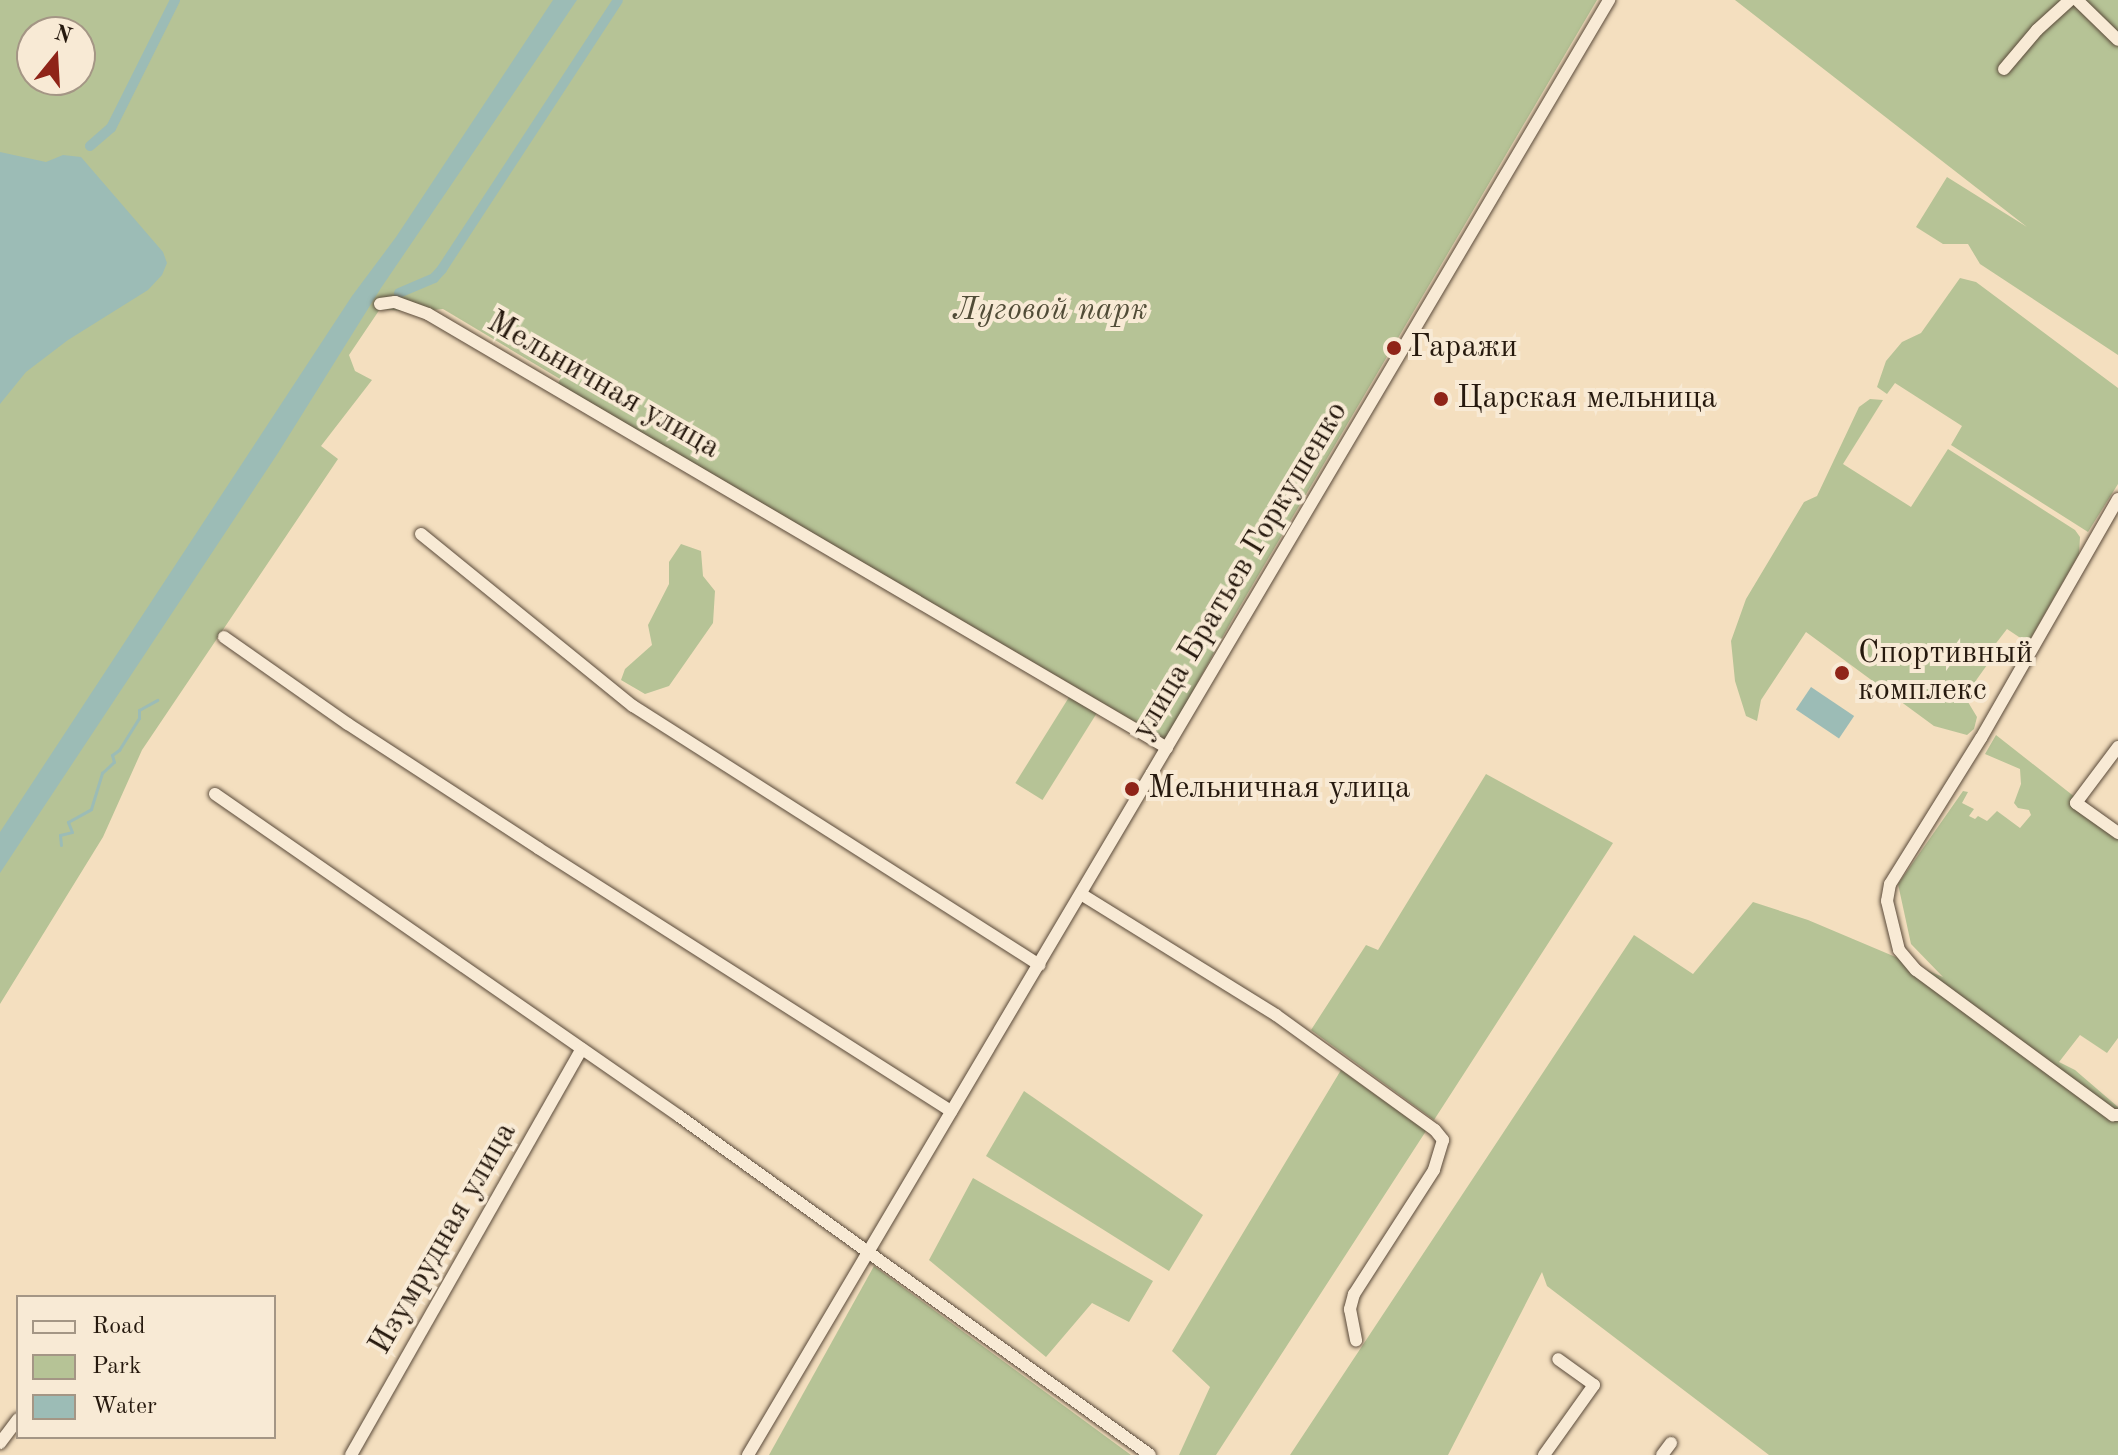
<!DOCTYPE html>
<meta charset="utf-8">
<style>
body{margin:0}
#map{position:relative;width:2118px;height:1455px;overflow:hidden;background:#f4dfbf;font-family:"Old Standard TT",serif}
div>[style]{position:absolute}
.green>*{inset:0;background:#b6c396;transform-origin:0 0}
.water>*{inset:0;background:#9cbcb6;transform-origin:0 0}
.stream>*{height:3px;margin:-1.5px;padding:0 1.5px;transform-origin:1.5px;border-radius:1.5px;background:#9cbcb6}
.canal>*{height:10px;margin:-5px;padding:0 5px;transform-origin:5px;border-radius:5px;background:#9cbcb6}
.roads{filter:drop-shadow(0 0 2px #5a4a3a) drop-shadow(0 0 2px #5a4a3a)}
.minor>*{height:12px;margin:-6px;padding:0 6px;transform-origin:6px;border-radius:6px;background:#f8ead5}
.dots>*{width:22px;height:22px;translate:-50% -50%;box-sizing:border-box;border:4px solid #f8ead5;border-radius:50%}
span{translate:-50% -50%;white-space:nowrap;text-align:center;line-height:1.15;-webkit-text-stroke:8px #f8ead5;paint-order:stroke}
.park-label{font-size:32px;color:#514c37;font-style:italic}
.poi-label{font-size:32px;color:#26190e}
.left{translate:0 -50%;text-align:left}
.street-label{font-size:32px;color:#26190e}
.legend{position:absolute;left:16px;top:1295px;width:260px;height:144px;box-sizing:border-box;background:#f8ead5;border:2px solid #a49685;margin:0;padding:10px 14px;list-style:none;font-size:24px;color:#26190e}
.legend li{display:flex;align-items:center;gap:16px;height:40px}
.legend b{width:40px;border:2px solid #a49685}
.north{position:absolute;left:16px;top:16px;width:80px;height:80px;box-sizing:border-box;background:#f8ead5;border:2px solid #a49685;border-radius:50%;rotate:18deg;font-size:22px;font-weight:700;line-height:32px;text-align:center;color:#26190e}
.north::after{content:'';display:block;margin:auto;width:28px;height:36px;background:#8f2418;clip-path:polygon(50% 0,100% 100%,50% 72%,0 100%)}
</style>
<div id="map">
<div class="green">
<div style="clip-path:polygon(evenodd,0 0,1597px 0,1232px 620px,1166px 740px,558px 384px,560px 379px,443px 309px,414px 312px,380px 309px,349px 355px,355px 371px,372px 380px,321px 446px,338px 459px,142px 750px,103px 837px,0 1004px,0 0,32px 32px,80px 32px,80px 80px,32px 80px,32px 32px)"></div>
<div style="clip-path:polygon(1735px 0,2118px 0,2118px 355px,1980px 264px,1968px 244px,1943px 244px,1916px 227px,1947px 177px,2027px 227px)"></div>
<div style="clip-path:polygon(1960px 278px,1976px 282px,2118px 388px,2118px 484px,2088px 532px,1951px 445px,1962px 426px,1895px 383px,1887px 394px,1877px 387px,1886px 361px,1902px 342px,1921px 333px)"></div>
<div style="clip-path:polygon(1870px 399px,1883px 400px,1843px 464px,1911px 507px,1948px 449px,2075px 530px,2080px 537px,2079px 554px,2028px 643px,2007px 629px,1990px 651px,1987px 665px,1972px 686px,1968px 702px,1977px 717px,1974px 729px,1967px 735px,1934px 726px,1806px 632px,1761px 700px,1757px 721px,1746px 716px,1735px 681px,1731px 641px,1746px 599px,1804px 502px,1817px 496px,1859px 407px)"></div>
<div style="clip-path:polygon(681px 544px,701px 551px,703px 576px,715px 591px,713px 623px,669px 686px,645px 694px,621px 680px,625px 669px,652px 645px,648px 625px,669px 584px,669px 562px)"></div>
<div style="left:1071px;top:694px;width:32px;height:105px;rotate:32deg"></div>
<div style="clip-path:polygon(1996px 735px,2118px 831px,2118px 1038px,2107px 1053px,2080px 1035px,2059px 1062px,2075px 1070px,2118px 1107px,2118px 1455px,1769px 1455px,1547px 1286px,1542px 1272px,1448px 1455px,1290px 1455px,1634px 935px,1693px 974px,1753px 902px,1808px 920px,1943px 977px,1911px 944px,1898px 884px,1963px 791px,1968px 792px,1962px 803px,1974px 809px,1969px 816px,1975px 819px,1978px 816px,1987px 821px,1997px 811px,2020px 828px,2031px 815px,2029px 810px,2018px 808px,2014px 803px,2021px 784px,2020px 769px,1985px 754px)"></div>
<div style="clip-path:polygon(1486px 774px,1613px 843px,1434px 1120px,1311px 1030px,1366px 945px,1378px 950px)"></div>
<div style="clip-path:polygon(1341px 1070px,1426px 1131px,1216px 1455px,1179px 1455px,1210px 1387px,1172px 1351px)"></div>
<div style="clip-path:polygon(1024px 1091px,1203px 1215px,1169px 1271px,986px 1156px)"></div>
<div style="clip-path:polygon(973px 1178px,1153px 1281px,1129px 1322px,1092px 1303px,1046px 1357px,929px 1260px)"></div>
<div style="clip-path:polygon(874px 1266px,1131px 1455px,769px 1455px)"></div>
</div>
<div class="water">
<div style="clip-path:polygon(553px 0,577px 0,381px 288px,278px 453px,0 873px,0 832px,352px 296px,396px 237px)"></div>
<div style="clip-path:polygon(0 152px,46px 162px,63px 155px,81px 157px,163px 252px,167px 263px,162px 275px,148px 290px,68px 340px,26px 372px,0 404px)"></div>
<div style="left:1811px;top:687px;width:52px;height:27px;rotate:34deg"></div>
</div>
<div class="stream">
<div style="left:61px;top:845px;width:10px;rotate:-96deg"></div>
<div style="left:60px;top:835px;width:12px;rotate:-14deg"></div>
<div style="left:72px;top:832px;width:11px;rotate:-112deg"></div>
<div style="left:68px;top:822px;width:26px;rotate:-29deg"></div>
<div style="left:91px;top:809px;width:38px;rotate:-73deg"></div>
<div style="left:102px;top:773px;width:16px;rotate:-43deg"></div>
<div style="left:114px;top:762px;width:7px;rotate:-106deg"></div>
<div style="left:112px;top:755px;width:9px;rotate:-36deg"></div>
<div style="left:119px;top:750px;width:38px;rotate:-58deg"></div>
<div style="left:139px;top:718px;width:8px;rotate:-90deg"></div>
<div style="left:139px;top:710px;width:21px;rotate:-29deg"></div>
</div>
<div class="canal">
<div style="left:90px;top:146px;width:28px;rotate:-41deg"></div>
<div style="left:111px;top:128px;width:143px;rotate:-63.4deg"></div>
<div style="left:399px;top:293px;width:38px;rotate:-23deg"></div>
<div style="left:434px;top:278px;width:12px;rotate:-48deg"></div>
<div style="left:442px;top:269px;width:321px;rotate:-56.8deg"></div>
</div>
<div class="roads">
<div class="minor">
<div style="left:2077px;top:0;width:57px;rotate:44.3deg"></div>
<div style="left:2004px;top:69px;width:51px;rotate:-49.8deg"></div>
<div style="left:2037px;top:30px;width:45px;rotate:-42.3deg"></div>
<div style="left:380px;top:304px;width:15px;rotate:-8deg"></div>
<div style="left:395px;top:302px;width:35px;rotate:20deg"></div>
<div style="left:428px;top:314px;width:857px;rotate:30.42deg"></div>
<div style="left:2118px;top:499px;width:275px;rotate:119.8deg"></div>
<div style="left:1981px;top:738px;width:172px;rotate:121.9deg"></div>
<div style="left:1890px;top:884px;width:17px;rotate:100deg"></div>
<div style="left:1887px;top:901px;width:50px;rotate:76.2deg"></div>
<div style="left:1899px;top:950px;width:26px;rotate:50deg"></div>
<div style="left:1916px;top:970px;width:245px;rotate:36.4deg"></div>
<div style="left:2113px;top:1115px;width:5px"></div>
<div style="left:421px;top:534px;width:273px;rotate:39.1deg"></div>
<div style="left:633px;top:706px;width:482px;rotate:32.5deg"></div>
<div style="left:224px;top:637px;width:151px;rotate:35.1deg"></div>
<div style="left:348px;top:724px;width:227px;rotate:33.1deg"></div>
<div style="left:538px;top:848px;width:490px;rotate:32.5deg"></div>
<div style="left:2118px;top:747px;width:70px;rotate:126.9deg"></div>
<div style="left:2076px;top:803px;width:52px;rotate:35.5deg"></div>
<div style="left:215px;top:794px;width:565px;rotate:34.76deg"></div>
<div style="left:679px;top:1116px;width:580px;rotate:35.74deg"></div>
<div style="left:1081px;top:894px;width:229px;rotate:31.8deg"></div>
<div style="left:1276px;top:1015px;width:196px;rotate:35.9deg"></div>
<div style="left:1435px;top:1130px;width:13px;rotate:51deg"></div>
<div style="left:1443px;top:1140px;width:31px;rotate:107deg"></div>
<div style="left:1434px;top:1170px;width:148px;rotate:122.8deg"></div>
<div style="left:1354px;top:1294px;width:16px;rotate:105deg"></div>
<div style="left:1350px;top:1309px;width:32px;rotate:79deg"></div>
<div style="left:0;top:1443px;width:30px;rotate:-53deg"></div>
<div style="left:351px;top:1455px;width:467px;rotate:-60.4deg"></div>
<div style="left:748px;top:1455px;width:1691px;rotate:-59.38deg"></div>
<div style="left:1544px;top:1455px;width:86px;rotate:-54.5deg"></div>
<div style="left:1594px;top:1385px;width:44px;rotate:-144.2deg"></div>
<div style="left:1662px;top:1455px;width:15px;rotate:-53deg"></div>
</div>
</div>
<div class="dots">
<div style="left:1394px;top:348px;background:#8f2418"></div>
<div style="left:1441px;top:399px;background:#8f2418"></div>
<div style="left:1842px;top:673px;background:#8f2418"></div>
<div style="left:1132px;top:789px;background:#8f2418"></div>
</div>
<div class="park-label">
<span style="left:1050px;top:311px">Луговой парк</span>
</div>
<div class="poi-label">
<span class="left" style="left:1410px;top:348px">Гаражи</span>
<span class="left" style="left:1457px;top:399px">Царская мельница</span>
<span class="left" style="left:1858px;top:673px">Спортивный<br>комплекс</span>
<span class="left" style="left:1148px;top:789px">Мельничная улица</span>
</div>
<div class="street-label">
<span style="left:603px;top:386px;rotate:30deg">Мельничная улица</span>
<span style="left:1241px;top:571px;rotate:-59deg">улица Братьев Горкушенко</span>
<span style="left:444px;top:1239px;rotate:-60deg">Изумрудная улица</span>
</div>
<ul class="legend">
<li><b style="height:10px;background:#f8ead5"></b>Road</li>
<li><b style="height:22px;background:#b6c396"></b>Park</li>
<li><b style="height:22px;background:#9cbcb6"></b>Water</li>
</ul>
<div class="north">N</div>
</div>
